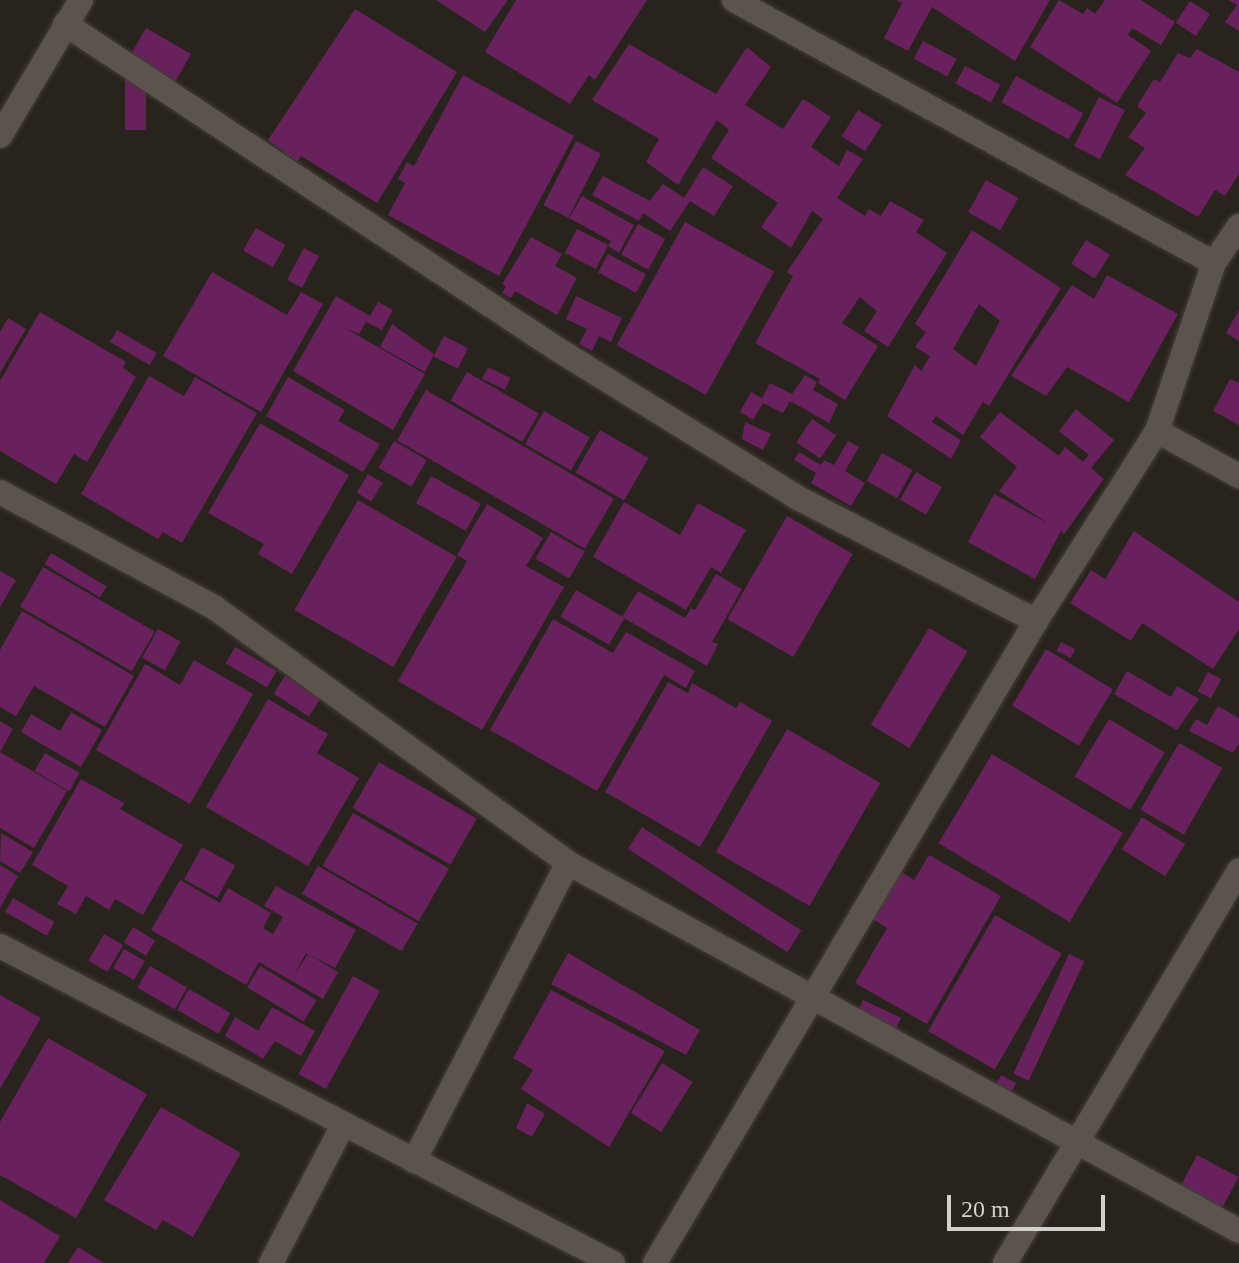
<!DOCTYPE html>
<style>
body{margin:0}
#map{position:relative;width:1239px;height:1263px;overflow:hidden;background:#28231c;font-family:Georgia,serif}
div>[style]{position:absolute}
.building>*{inset:0;background:#69215d;transform-origin:0 0}
.roads{filter:drop-shadow(0 0 2px #443f39) drop-shadow(0 0 2px #443f39)}
.street>*{height:24px;margin:-12px;padding:0 12px;transform-origin:12px;border-radius:12px;background:#5b544c}
.secondary>*{height:24px;margin:-12px;padding:0 12px;transform-origin:12px;border-radius:12px;background:#5b544c}
span{translate:-50% -50%;white-space:nowrap;text-align:center;line-height:1.15;-webkit-text-stroke:8px #28231c;paint-order:stroke}
.scale{position:absolute;left:947px;top:1195px;width:158px;height:36px;box-sizing:border-box;border:4px solid #d4d1cc;border-top:0;padding-left:10px;font-size:24px;line-height:28px;white-space:nowrap;color:#d4d1cc;-webkit-text-stroke:6px #28231c;paint-order:stroke}
</style>
<div id="map">
<div class="building">
<div style="clip-path:polygon(436px 0,508px 0,485px 32px)"></div>
<div style="clip-path:polygon(516px 0,647px 0,595px 80px,589px 75px,570px 104px,485px 52px)"></div>
<div style="clip-path:polygon(896px 0,1050px 0,1015px 61px,932px 7px,908px 51px,884px 38px,902px 3px)"></div>
<div style="clip-path:polygon(1059px 0,1083px 14px,1087px 8px,1095px 14px,1105px 0,1141px 0,1175px 22px,1161px 45px,1132px 28px,1128px 35px,1151px 51px,1117px 103px,1030px 47px)"></div>
<div style="clip-path:polygon(1228px 0,1239px 0,1239px 31px,1225px 22px,1237px 5px)"></div>
<div style="left:1190px;top:1px;width:24px;height:26px;rotate:33deg"></div>
<div style="clip-path:polygon(355px 9px,457px 72px,377px 203px,301px 156px,297px 162px,268px 140px)"></div>
<div style="left:146px;top:28px;width:52px;height:34px;rotate:30deg"></div>
<div style="left:923px;top:41px;width:38px;height:20px;rotate:28deg"></div>
<div style="clip-path:polygon(629px 44px,716px 94px,747px 47px,771px 67px,745px 105px,783px 129px,803px 99px,831px 117px,811px 147px,839px 166px,847px 150px,863px 159px,837px 198px,865px 216px,869px 209px,881px 216px,890px 201px,924px 220px,916px 232px,947px 253px,888px 347px,864px 331px,877px 311px,860px 297px,842px 323px,878px 346px,845px 400px,818px 383px,820px 379px,755px 343px,793px 276px,787px 272px,823px 219px,812px 211px,791px 248px,761px 227px,778px 203px,711px 158px,729px 130px,717px 120px,678px 185px,646px 162px,659px 139px,592px 100px)"></div>
<div style="clip-path:polygon(1197px 49px,1239px 72px,1239px 174px,1225px 196px,1215px 190px,1198px 217px,1125px 175px,1145px 148px,1128px 137px,1146px 113px,1137px 106px,1154px 79px,1160px 82px,1178px 53px,1190px 58px)"></div>
<div style="left:965px;top:66px;width:40px;height:20px;rotate:28deg"></div>
<div style="clip-path:polygon(463px 75px,574px 136px,499px 276px,388px 215px,405px 183px,398px 179px,407px 162px,414px 166px)"></div>
<div style="left:1016px;top:76px;width:77px;height:30px;rotate:29deg"></div>
<div style="left:125px;top:77px;width:21px;height:53px"></div>
<div style="left:1099px;top:97px;width:29px;height:55px;rotate:27deg"></div>
<div style="left:858px;top:110px;width:28px;height:31px;rotate:32deg"></div>
<div style="left:576px;top:141px;width:28px;height:72px;rotate:27deg"></div>
<div style="clip-path:polygon(703px 167px,733px 186px,714px 216px,690px 201px,670px 231px,643px 213px,639px 221px,592px 195px,603px 176px,650px 201px,663px 184px,684px 198px)"></div>
<div style="left:986px;top:180px;width:37px;height:37px;rotate:29deg"></div>
<div style="clip-path:polygon(582px 196px,634px 225px,619px 253px,608px 246px,611px 241px,569px 218px)"></div>
<div style="left:685px;top:222px;width:102px;height:141px;rotate:29deg"></div>
<div style="left:638px;top:224px;width:31px;height:35px;rotate:29deg"></div>
<div style="left:256px;top:228px;width:34px;height:26px;rotate:30deg"></div>
<div style="left:577px;top:229px;width:35px;height:27px;rotate:27deg"></div>
<div style="clip-path:polygon(evenodd,972px 230px,1061px 288px,989px 406px,983px 402px,963px 435px,936px 416px,932px 422px,961px 440px,951px 459px,887px 416px,915px 365px,921px 371px,930px 356px,915px 347px,926px 332px,915px 324px,972px 230px,979px 304px,1000px 321px,976px 366px,953px 349px,979px 304px)"></div>
<div style="clip-path:polygon(531px 237px,562px 254px,555px 266px,577px 278px,557px 315px,515px 291px,511px 298px,502px 293px,506px 286px,502px 284px)"></div>
<div style="left:1086px;top:240px;width:28px;height:28px;rotate:32deg"></div>
<div style="left:304px;top:248px;width:17px;height:36px;rotate:28deg"></div>
<div style="left:608px;top:254px;width:43px;height:21px;rotate:28deg"></div>
<div style="clip-path:polygon(212px 272px,287px 315px,301px 292px,323px 304px,261px 412px,163px 356px)"></div>
<div style="clip-path:polygon(1107px 275px,1178px 314px,1129px 402px,1067px 367px,1046px 396px,1011px 376px,1072px 285px,1094px 299px)"></div>
<div style="clip-path:polygon(336px 296px,370px 316px,378px 302px,393px 310px,382px 330px,366px 322px,359px 334px,345px 328px,425px 374px,393px 430px,293px 371px)"></div>
<div style="clip-path:polygon(576px 296px,622px 318px,611px 342px,599px 336px,592px 351px,579px 344px,587px 329px,566px 319px)"></div>
<div style="clip-path:polygon(1239px 310px,1239px 341px,1226px 333px)"></div>
<div style="clip-path:polygon(40px 312px,126px 362px,123px 368px,136px 377px,87px 462px,74px 454px,56px 484px,0 451px,0 381px)"></div>
<div style="clip-path:polygon(8px 318px,26px 329px,0 373px,0 332px)"></div>
<div style="clip-path:polygon(392px 324px,434px 354px,425px 372px,380px 347px)"></div>
<div style="left:117px;top:330px;width:46px;height:14px;rotate:30deg"></div>
<div style="left:444px;top:336px;width:27px;height:23px;rotate:27deg"></div>
<div style="left:488px;top:367px;width:25px;height:13px;rotate:26deg"></div>
<div style="left:467px;top:372px;width:83px;height:33px;rotate:30deg"></div>
<div style="clip-path:polygon(805px 375px,817px 382px,813px 390px,838px 404px,829px 423px,790px 401px,783px 413px,763px 403px,753px 420px,740px 412px,751px 392px,762px 398px,770px 383px,792px 394px)"></div>
<div style="clip-path:polygon(149px 376px,184px 396px,195px 377px,257px 413px,182px 543px,163px 532px,158px 539px,81px 494px)"></div>
<div style="clip-path:polygon(288px 377px,345px 410px,338px 421px,380px 444px,363px 472px,266px 416px)"></div>
<div style="clip-path:polygon(1230px 379px,1239px 383px,1239px 425px,1213px 411px)"></div>
<div style="left:426px;top:390px;width:217px;height:58px;rotate:30deg"></div>
<div style="clip-path:polygon(1076px 409px,1114px 440px,1091px 468px,1104px 479px,1064px 534px,1061px 531px,1035px 579px,968px 542px,994px 494px,1049px 524px,999px 491px,1017px 467px,980px 437px,1000px 412px,1059px 456px,1065px 447px,1083px 462px,1089px 455px,1059px 431px)"></div>
<div style="left:544px;top:411px;width:53px;height:38px;rotate:30deg"></div>
<div style="left:812px;top:419px;width:29px;height:28px;rotate:34deg"></div>
<div style="clip-path:polygon(745px 422px,771px 434px,763px 450px,742px 439px)"></div>
<div style="clip-path:polygon(260px 423px,349px 475px,292px 574px,258px 554px,264px 544px,208px 513px)"></div>
<div style="left:600px;top:430px;width:56px;height:49px;rotate:30deg"></div>
<div style="left:394px;top:441px;width:38px;height:31px;rotate:30deg"></div>
<div style="clip-path:polygon(848px 441px,859px 447px,845px 471px,865px 483px,851px 506px,811px 483px,816px 473px,794px 460px,799px 452px,821px 465px,824px 460px,834px 465px)"></div>
<div style="left:882px;top:453px;width:35px;height:32px;rotate:29deg"></div>
<div style="left:916px;top:472px;width:30px;height:32px;rotate:30deg"></div>
<div style="left:368px;top:474px;width:17px;height:22px;rotate:31deg"></div>
<div style="left:431px;top:476px;width:57px;height:31px;rotate:29deg"></div>
<div style="left:358px;top:500px;width:114px;height:127px;rotate:30deg"></div>
<div style="clip-path:polygon(624px 502px,680px 535px,698px 503px,746px 530px,721px 573px,711px 567px,686px 610px,593px 557px)"></div>
<div style="clip-path:polygon(487px 504px,543px 538px,526px 566px,564px 587px,482px 730px,398px 681px,467px 561px,457px 555px)"></div>
<div style="left:787px;top:516px;width:76px;height:119px;rotate:30deg"></div>
<div style="clip-path:polygon(1134px 531px,1239px 602px,1239px 629px,1213px 669px,1142px 623px,1131px 641px,1070px 603px,1091px 570px,1105px 579px)"></div>
<div style="left:551px;top:532px;width:39px;height:31px;rotate:30deg"></div>
<div style="left:51px;top:553px;width:65px;height:13px;rotate:31deg"></div>
<div style="left:43px;top:567px;width:129px;height:46px;rotate:30deg"></div>
<div style="clip-path:polygon(0 571px,16px 580px,0 607px)"></div>
<div style="clip-path:polygon(716px 574px,742px 589px,712px 642px,718px 644px,707px 666px,622px 617px,638px 591px,685px 618px,691px 608px,695px 610px)"></div>
<div style="left:576px;top:590px;width:56px;height:31px;rotate:30deg"></div>
<div style="clip-path:polygon(22px 611px,134px 676px,105px 727px,34px 686px,16px 716px,0 707px,0 650px)"></div>
<div style="clip-path:polygon(553px 619px,613px 653px,626px 632px,695px 671px,686px 688px,664px 675px,597px 791px,490px 730px)"></div>
<div style="left:929px;top:628px;width:45px;height:113px;rotate:31deg"></div>
<div style="left:158px;top:629px;width:26px;height:33px;rotate:29deg"></div>
<div style="left:1061px;top:642px;width:16px;height:10px;rotate:27deg"></div>
<div style="left:235px;top:647px;width:48px;height:19px;rotate:30deg"></div>
<div style="left:1046px;top:649px;width:78px;height:66px;rotate:31deg"></div>
<div style="clip-path:polygon(194px 660px,253px 694px,190px 804px,96px 750px,145px 664px,180px 685px)"></div>
<div style="clip-path:polygon(1127px 671px,1171px 697px,1177px 686px,1199px 699px,1177px 730px,1114px 694px)"></div>
<div style="left:1208px;top:672px;width:15px;height:22px;rotate:28deg"></div>
<div style="left:285px;top:676px;width:42px;height:21px;rotate:33deg"></div>
<div style="clip-path:polygon(668px 682px,688px 693px,692px 683px,736px 708px,740px 702px,772px 721px,700px 847px,605px 792px)"></div>
<div style="clip-path:polygon(268px 699px,328px 734px,317px 753px,359px 778px,308px 866px,206px 807px)"></div>
<div style="clip-path:polygon(1218px 706px,1239px 718px,1239px 743px,1233px 753px,1189px 731px,1196px 719px,1207px 725px)"></div>
<div style="clip-path:polygon(71px 712px,102px 730px,81px 767px,21px 732px,31px 714px,60px 731px)"></div>
<div style="left:1109px;top:719px;width:65px;height:67px;rotate:31deg"></div>
<div style="clip-path:polygon(0 721px,13px 729px,0 752px,67px 791px,34px 848px,0 828px)"></div>
<div style="left:787px;top:729px;width:108px;height:142px;rotate:30deg"></div>
<div style="left:1179px;top:743px;width:50px;height:77px;rotate:30deg"></div>
<div style="left:45px;top:753px;width:40px;height:21px;rotate:30deg"></div>
<div style="left:992px;top:754px;width:153px;height:104px;rotate:31deg"></div>
<div style="left:379px;top:762px;width:113px;height:53px;rotate:30deg"></div>
<div style="clip-path:polygon(81px 779px,124px 803px,120px 809px,183px 845px,143px 915px,115px 899px,109px 910px,86px 896px,76px 914px,57px 904px,68px 886px,32px 865px)"></div>
<div style="left:353px;top:813px;width:111px;height:61px;rotate:30deg"></div>
<div style="left:1142px;top:817px;width:51px;height:38px;rotate:32deg"></div>
<div style="left:642px;top:827px;width:190px;height:26px;rotate:33deg"></div>
<div style="clip-path:polygon(1px 833px,33px 852px,20px 873px,0 861px)"></div>
<div style="left:202px;top:847px;width:38px;height:37px;rotate:29deg"></div>
<div style="clip-path:polygon(929px 855px,1001px 896px,927px 1024px,855px 983px,887px 928px,869px 917px,897px 869px,914px 880px)"></div>
<div style="clip-path:polygon(0 865px,18px 876px,0 908px)"></div>
<div style="left:318px;top:866px;width:115px;height:32px;rotate:30deg"></div>
<div style="clip-path:polygon(180px 880px,220px 903px,228px 888px,271px 913px,263px 928px,273px 934px,283px 917px,264px 906px,276px 886px,356px 930px,335px 968px,300px 950px,306px 953px,293px 977px,308px 954px,338px 972px,323px 999px,259px 962px,246px 985px,151px 930px)"></div>
<div style="left:13px;top:898px;width:48px;height:16px;rotate:30deg"></div>
<div style="left:995px;top:915px;width:77px;height:134px;rotate:30deg"></div>
<div style="left:133px;top:927px;width:26px;height:18px;rotate:31deg"></div>
<div style="left:104px;top:934px;width:22px;height:31px;rotate:30deg"></div>
<div style="left:124px;top:949px;width:24px;height:22px;rotate:30deg"></div>
<div style="clip-path:polygon(568px 953px,700px 1030px,686px 1055px,551px 984px)"></div>
<div style="left:1069px;top:954px;width:17px;height:132px;rotate:25deg"></div>
<div style="left:150px;top:966px;width:43px;height:25px;rotate:30deg"></div>
<div style="left:260px;top:966px;width:66px;height:25px;rotate:31deg"></div>
<div style="left:353px;top:976px;width:31px;height:112px;rotate:29deg"></div>
<div style="left:189px;top:989px;width:48px;height:24px;rotate:30deg"></div>
<div style="clip-path:polygon(551px 990px,665px 1051px,609px 1147px,521px 1089px,533px 1070px,513px 1058px)"></div>
<div style="clip-path:polygon(0 995px,41px 1018px,0 1089px)"></div>
<div style="left:863px;top:1000px;width:42px;height:17px;rotate:25deg"></div>
<div style="clip-path:polygon(272px 1007px,315px 1031px,301px 1056px,275px 1041px,263px 1059px,225px 1036px,235px 1017px,258px 1031px)"></div>
<div style="clip-path:polygon(48px 1038px,147px 1094px,76px 1218px,0 1175px,0 1122px)"></div>
<div style="left:662px;top:1063px;width:36px;height:59px;rotate:32deg"></div>
<div style="left:1001px;top:1075px;width:17px;height:16px;rotate:28deg"></div>
<div style="clip-path:polygon(527px 1103px,545px 1114px,532px 1137px,516px 1128px)"></div>
<div style="clip-path:polygon(161px 1107px,241px 1153px,193px 1237px,163px 1220px,156px 1230px,104px 1200px)"></div>
<div style="left:1197px;top:1155px;width:47px;height:37px;rotate:28deg"></div>
<div style="clip-path:polygon(0 1200px,60px 1236px,44px 1263px,0 1263px)"></div>
<div style="clip-path:polygon(78px 1247px,104px 1263px,68px 1263px)"></div>
</div>
<div class="roads">
<div class="street">
<div style="left:734px;top:0;width:547px;rotate:28.72deg"></div>
<div style="left:65px;top:24px;width:590px;rotate:33.45deg"></div>
<div style="left:557px;top:349px;width:283px;rotate:31.7deg"></div>
<div style="left:798px;top:498px;width:268px;rotate:27.3deg"></div>
<div style="left:1157px;top:431px;width:94px;rotate:28.8deg"></div>
<div style="left:0;top:492px;width:244px;rotate:28.3deg"></div>
<div style="left:215px;top:608px;width:435px;rotate:35.8deg"></div>
<div style="left:568px;top:863px;width:765px;rotate:28.74deg"></div>
<div style="left:0;top:946px;width:690px;rotate:27.34deg"></div>
<div style="left:414px;top:1161px;width:335px;rotate:-62.7deg"></div>
<div style="left:271px;top:1263px;width:156px;rotate:-62.4deg"></div>
<div style="left:655px;top:1263px;width:747px;rotate:-59.31deg"></div>
<div style="left:1036px;top:621px;width:225px;rotate:-57.5deg"></div>
<div style="left:1157px;top:431px;width:177px;rotate:-71.3deg"></div>
<div style="left:1214px;top:263px;width:45px;rotate:-56deg"></div>
<div style="left:1005px;top:1263px;width:457px;rotate:-59.2deg"></div>
</div>
<div class="secondary">
<div style="left:0;top:136px;width:158px;rotate:-59.2deg"></div>
</div>
</div>
<div class="scale">20 m</div>
</div>
